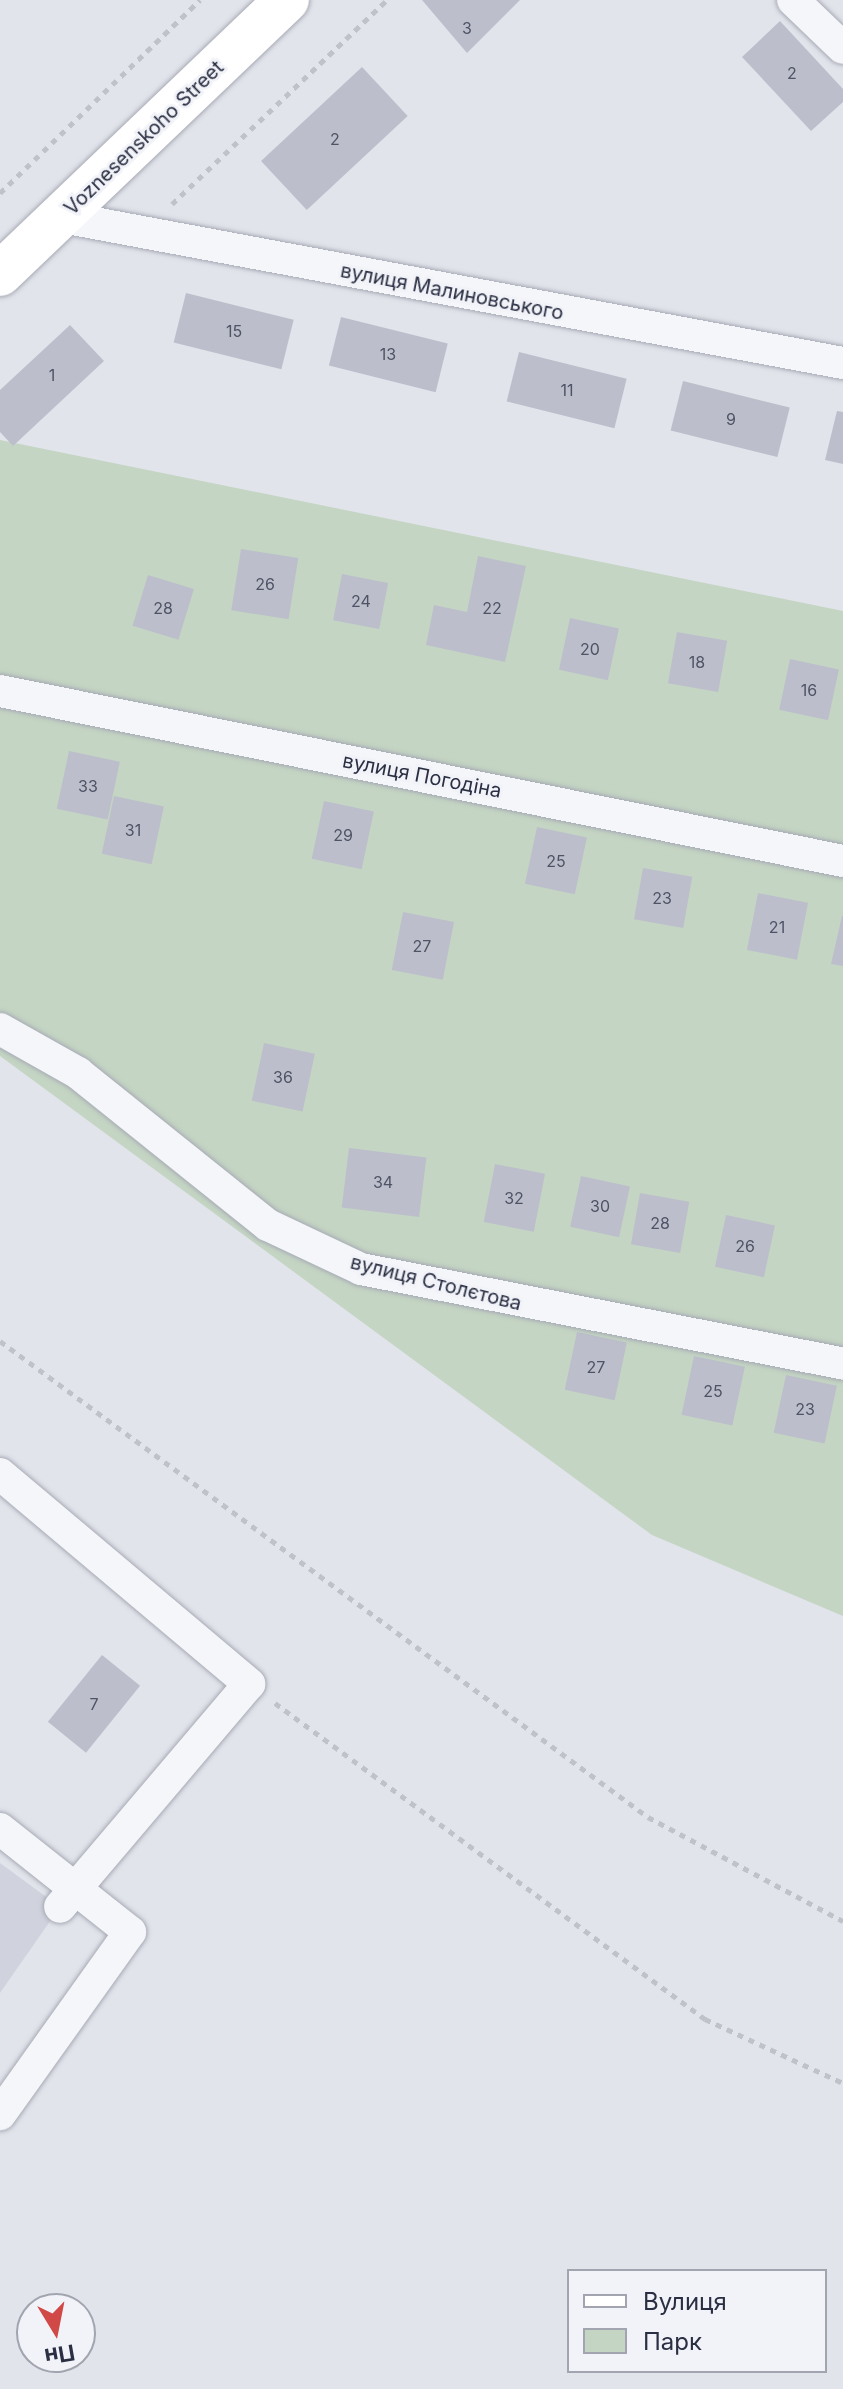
<!DOCTYPE html>
<meta charset="utf-8">
<style>
body{margin:0}
#map{position:relative;width:843px;height:2389px;overflow:hidden;background:#e2e4eb;font-family:Inter,sans-serif}
div>[style]{position:absolute}
.built>*{inset:0;background:#d0d3dd}
.green>*{inset:0;background:#c4d5c3}
.building>*{inset:0;background:#bcbfcb;transform-origin:0 0}
.path>*{height:5px;margin-top:-2.5px;transform-origin:0;background:repeating-linear-gradient(90deg,#c0c2ca 0 6px,transparent 0 12px)}
.roads{filter:drop-shadow(0 0 2px #a7aab5) drop-shadow(0 0 2px #a7aab5)}
.minor>*{height:32px;margin:-16px;padding:0 16px;transform-origin:16px;border-radius:16px;background:#f5f6f9}
.secondary>*{height:44px;margin:-22px;padding:0 22px;transform-origin:22px;border-radius:22px;background:#fff}
span{translate:-50% -50%;white-space:nowrap;text-align:center;line-height:1.15;-webkit-text-stroke:6px #f2f3f8;paint-order:stroke}
.number-label{font-size:16px;color:#4e5365}
.number-label span{-webkit-text-stroke-width:0}
.street-label{font-size:20px;color:#2a2f43}
.legend{position:absolute;left:567px;top:2269px;width:260px;height:104px;box-sizing:border-box;background:#f2f3f8;border:2px solid #a2a5b0;margin:0;padding:10px 14px;list-style:none;font-size:24px;color:#2a2f43}
.legend li{display:flex;align-items:center;gap:16px;height:40px}
.legend b{width:40px;border:2px solid #a2a5b0}
.north{position:absolute;left:16px;top:2293px;width:80px;height:80px;box-sizing:border-box;background:#f2f3f8;border:2px solid #a2a5b0;border-radius:50%;rotate:170deg;font-size:22px;font-weight:700;line-height:32px;text-align:center;color:#2a2f43}
.north::after{content:'';display:block;margin:auto;width:28px;height:36px;background:#d14946;clip-path:polygon(50% 0,100% 100%,50% 72%,0 100%)}
</style>
<div id="map">
<div class="built">
<div style="clip-path:polygon(0 1863px,60px 1907px,0 1993px)"></div>
</div>
<div class="green">
<div style="clip-path:polygon(0 440px,843px 611px,843px 1616px,652px 1535px,0 1056px)"></div>
</div>
<div class="building">
<div style="clip-path:polygon(422px 0,520px 0,467px 53px)"></div>
<div style="clip-path:polygon(780px 21px,843px 89px,843px 102px,811px 131px,742px 57px)"></div>
<div style="left:362px;top:67px;width:67px;height:138px;rotate:47deg"></div>
<div style="left:186px;top:293px;width:111px;height:51px;rotate:14deg"></div>
<div style="left:341px;top:317px;width:110px;height:50px;rotate:14deg"></div>
<div style="clip-path:polygon(70px 325px,104px 361px,13px 446px,0 432px,0 390px)"></div>
<div style="left:519px;top:352px;width:111px;height:51px;rotate:14deg"></div>
<div style="left:683px;top:381px;width:110px;height:51px;rotate:14deg"></div>
<div style="clip-path:polygon(837px 411px,843px 412px,843px 464px,825px 460px)"></div>
<div style="left:241px;top:549px;width:58px;height:62px;rotate:9deg"></div>
<div style="clip-path:polygon(478px 556px,526px 566px,505px 662px,426px 645px,434px 605px,467px 612px)"></div>
<div style="left:342px;top:574px;width:47px;height:47px;rotate:11deg"></div>
<div style="left:148px;top:575px;width:48px;height:53px;rotate:17deg"></div>
<div style="left:570px;top:618px;width:50px;height:53px;rotate:12deg"></div>
<div style="left:677px;top:632px;width:51px;height:52px;rotate:10deg"></div>
<div style="left:790px;top:659px;width:50px;height:52px;rotate:12deg"></div>
<div style="left:69px;top:751px;width:52px;height:59px;rotate:12deg"></div>
<div style="left:114px;top:796px;width:51px;height:59px;rotate:12deg"></div>
<div style="left:324px;top:801px;width:51px;height:59px;rotate:12deg"></div>
<div style="left:537px;top:827px;width:51px;height:58px;rotate:12deg"></div>
<div style="left:643px;top:868px;width:50px;height:52px;rotate:10deg"></div>
<div style="left:758px;top:893px;width:51px;height:58px;rotate:11deg"></div>
<div style="left:403px;top:912px;width:52px;height:59px;rotate:11deg"></div>
<div style="clip-path:polygon(842px 916px,843px 916px,843px 966px,831px 964px)"></div>
<div style="left:264px;top:1043px;width:52px;height:59px;rotate:12deg"></div>
<div style="left:349px;top:1148px;width:78px;height:60px;rotate:7deg"></div>
<div style="left:495px;top:1164px;width:51px;height:59px;rotate:11deg"></div>
<div style="left:581px;top:1176px;width:50px;height:52px;rotate:12deg"></div>
<div style="left:640px;top:1193px;width:50px;height:52px;rotate:10deg"></div>
<div style="left:726px;top:1215px;width:50px;height:53px;rotate:12deg"></div>
<div style="left:577px;top:1332px;width:51px;height:59px;rotate:12deg"></div>
<div style="left:694px;top:1356px;width:52px;height:60px;rotate:12deg"></div>
<div style="left:786px;top:1375px;width:52px;height:59px;rotate:12deg"></div>
<div style="left:102px;top:1655px;width:49px;height:86px;rotate:39deg"></div>
</div>
<div class="path">
<div style="left:0;top:193px;width:278px;rotate:-44deg"></div>
<div style="left:172px;top:204px;width:296px;rotate:-43.5deg"></div>
<div style="left:0;top:1341px;width:804px;rotate:36.3deg"></div>
<div style="left:648px;top:1817px;width:221px;rotate:28.1deg"></div>
<div style="left:275px;top:1703px;width:534px;rotate:36.31deg"></div>
<div style="left:705px;top:2019px;width:152px;rotate:24.9deg"></div>
</div>
<div class="roads">
<div class="minor">
<div style="left:793px;top:0;width:69px;rotate:43.8deg"></div>
<div style="left:62px;top:217px;width:795px;rotate:10.59deg"></div>
<div style="left:0;top:691px;width:860px;rotate:11.4deg"></div>
<div style="left:0;top:1029px;width:90px;rotate:29.4deg"></div>
<div style="left:78px;top:1073px;width:243px;rotate:38.7deg"></div>
<div style="left:268px;top:1225px;width:103px;rotate:25.3deg"></div>
<div style="left:361px;top:1269px;width:491px;rotate:11.1deg"></div>
<div style="left:0;top:1474px;width:326px;rotate:40.1deg"></div>
<div style="left:249px;top:1684px;width:292px;rotate:130.3deg"></div>
<div style="left:0;top:1829px;width:166px;rotate:38.4deg"></div>
<div style="left:130px;top:1932px;width:224px;rotate:125.5deg"></div>
</div>
<div class="secondary">
<div style="left:0;top:274px;width:397px;rotate:-43.7deg"></div>
</div>
</div>
<div class="number-label">
<span style="left:467px;top:28px">3</span>
<span style="left:792px;top:73px">2</span>
<span style="left:335px;top:139px">2</span>
<span style="left:234px;top:331px">15</span>
<span style="left:388px;top:354px">13</span>
<span style="left:52px;top:375px">1</span>
<span style="left:567px;top:390px">11</span>
<span style="left:731px;top:419px">9</span>
<span style="left:265px;top:584px">26</span>
<span style="left:361px;top:601px">24</span>
<span style="left:163px;top:608px">28</span>
<span style="left:492px;top:608px">22</span>
<span style="left:590px;top:649px">20</span>
<span style="left:697px;top:662px">18</span>
<span style="left:809px;top:690px">16</span>
<span style="left:88px;top:786px">33</span>
<span style="left:133px;top:830px">31</span>
<span style="left:343px;top:835px">29</span>
<span style="left:556px;top:861px">25</span>
<span style="left:662px;top:898px">23</span>
<span style="left:777px;top:927px">21</span>
<span style="left:422px;top:946px">27</span>
<span style="left:283px;top:1077px">36</span>
<span style="left:383px;top:1182px">34</span>
<span style="left:514px;top:1198px">32</span>
<span style="left:600px;top:1206px">30</span>
<span style="left:660px;top:1223px">28</span>
<span style="left:745px;top:1246px">26</span>
<span style="left:596px;top:1367px">27</span>
<span style="left:713px;top:1391px">25</span>
<span style="left:805px;top:1409px">23</span>
<span style="left:94px;top:1704px">7</span>
</div>
<div class="street-label">
<span style="left:144px;top:138px;rotate:-44deg">Voznesenskoho Street</span>
<span style="left:452px;top:292px;rotate:11deg">вулиця Малиновського</span>
<span style="left:422px;top:776px;rotate:11deg">вулиця Погодіна</span>
<span style="left:436px;top:1283px;rotate:14deg">вулиця Столєтова</span>
</div>
<ul class="legend">
<li><b style="height:10px;background:#fff"></b>Вулиця</li>
<li><b style="height:22px;background:#c4d5c3"></b>Парк</li>
</ul>
<div class="north">Пн</div>
</div>
